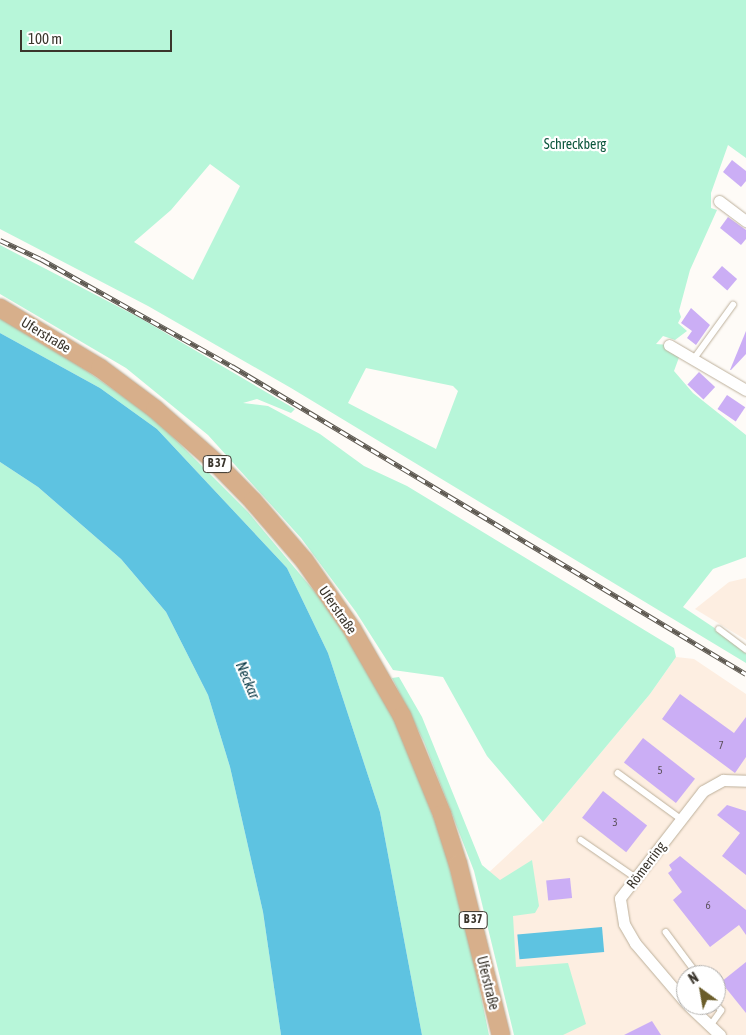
<!DOCTYPE html>
<meta charset="utf-8">
<style>
body{margin:0}
#map{position:relative;width:746px;height:1035px;overflow:hidden;background:#fefbf7;font-family:"Asap Condensed",sans-serif}
div>[style]{position:absolute}
.industrial>*{inset:0;background:#fdeee1}
.green>*{inset:0;background:#b7f6d9}
.water>*{inset:0;background:#5ec3e1;transform-origin:0 0}
.building>*{inset:0;background:#cbaef5;transform-origin:0 0}
.roads{filter:drop-shadow(0 0 1px #bdb09b) drop-shadow(0 0 1px #bdb09b)}
.lane>*{height:5.5px;margin:-2.75px;padding:0 2.75px;transform-origin:2.75px;border-radius:2.75px;background:#fff}
.street>*{height:11px;margin:-5.5px;padding:0 5.5px;transform-origin:5.5px;border-radius:5.5px;background:#fff}
.primary>*{height:18px;margin:-9px;padding:0 9px;transform-origin:9px;border-radius:9px;background:#d7af8b}
.rail>*{height:5px;margin-top:-2.5px;transform-origin:0;background:repeating-linear-gradient(90deg,#fff 0 9px,#5e5951 0 18px);box-sizing:border-box;border-block:1px solid #5e5951}
span{translate:-50% -50%;white-space:nowrap;text-align:center;line-height:1.15;-webkit-text-stroke:4.5px #fff;paint-order:stroke}
.number-label{font-size:11px;color:#5e535e}
.number-label span{-webkit-text-stroke-width:0}
.shield-label span{padding:1px 4px;background:#fff;border:1px solid;border-radius:4px;-webkit-text-stroke-width:0}
.shield-label{font-size:12px;color:#3a352c;font-weight:700}
.park-label{font-size:14px;color:#0d563d}
.street-label{font-size:14px;color:#3a352c}
.water-label{font-size:15px;color:#0a3a47;font-style:italic}
.north{position:absolute;left:676px;top:965px;width:50px;height:50px;box-sizing:border-box;background:#fff;border:1px solid #b0aeab;border-radius:50%;rotate:328deg;font-size:14px;font-weight:700;line-height:20px;text-align:center;color:#3a352c}
.north::after{content:'';display:block;margin:auto;width:18px;height:22px;background:#6b5d2a;clip-path:polygon(50% 0,100% 100%,50% 72%,0 100%)}
.scale{position:absolute;left:20px;top:30px;width:152px;height:22px;box-sizing:border-box;border:2px solid #3a352c;border-top:0;padding-left:6px;font-size:15px;line-height:18px;white-space:nowrap;color:#3a352c;-webkit-text-stroke:4px #fff;paint-order:stroke}
</style>
<div id="map">
<div class="industrial">
<div style="clip-path:polygon(746px 578px,746px 640px,695px 609px,729px 582px)"></div>
<div style="clip-path:polygon(evenodd,676px 657px,694px 659px,746px 694px,746px 1035px,520px 1035px,486px 875px,543px 822px,650px 694px,676px 657px,686px 975px,716px 975px,716px 1005px,686px 1005px,686px 975px)"></div>
</div>
<div class="green">
<div style="clip-path:polygon(evenodd,0 0,746px 0,746px 158px,728px 145px,711px 193px,711px 208px,717px 210px,690px 270px,679px 311px,681px 317px,678px 323px,687px 331px,675px 340px,663px 336px,656px 344px,669px 345px,681px 352px,674px 371px,693px 393px,746px 435px,746px 557px,713px 569px,683px 607px,746px 649px,746px 663px,291px 388px,148px 306px,0 229px,0 0,210px 164px,240px 186px,193px 280px,134px 242px,171px 210px,210px 164px,0 0,366px 368px,453px 386px,458px 391px,436px 449px,348px 403px,366px 368px)"></div>
<div style="clip-path:polygon(0 245px,140px 318px,295px 409px,291px 413px,257px 399px,243px 403px,268px 406px,320px 434px,364px 466px,407px 486px,674px 648px,676px 657px,650px 694px,543px 822px,487px 756px,443px 677px,393px 670px,356px 612px,301px 538px,208px 435px,126px 368px,0 294px)"></div>
<div style="clip-path:polygon(0 318px,84px 369px,154px 418px,248px 512px,330px 610px,365px 660px,399px 726px,443px 843px,473px 957px,489px 1035px,422px 1035px,380px 812px,328px 653px,287px 568px,157px 429px,100px 388px,0 333px)"></div>
<div style="clip-path:polygon(0 462px,38px 487px,121px 559px,166px 612px,208px 695px,230px 767px,263px 912px,281px 1035px,0 1035px)"></div>
<div style="clip-path:polygon(399px 677px,422px 717px,482px 865px,500px 880px,532px 860px,539px 906px,535px 913px,513px 916px,516px 967px,568px 963px,586px 1024px,563px 1035px,514px 1035px,474px 871px,424px 742px,392px 678px)"></div>
</div>
<div class="water">
<div style="clip-path:polygon(0 333px,100px 388px,157px 429px,287px 568px,328px 653px,380px 812px,422px 1035px,281px 1035px,263px 912px,230px 767px,208px 695px,166px 612px,121px 559px,38px 487px,0 462px)"></div>
<div style="left:602px;top:927px;width:25px;height:85px;rotate:85deg"></div>
</div>
<div class="building">
<div style="clip-path:polygon(732px 160px,746px 171px,746px 181px,741px 187px,723px 172px)"></div>
<div style="clip-path:polygon(728px 217px,746px 230px,746px 239px,741px 245px,720px 228px)"></div>
<div style="left:722px;top:266px;width:20px;height:15px;rotate:41deg"></div>
<div style="clip-path:polygon(691px 308px,710px 325px,696px 345px,687px 338px,692px 331px,681px 323px)"></div>
<div style="clip-path:polygon(746px 331px,746px 354px,731px 370px,730px 370px)"></div>
<div style="left:699px;top:372px;width:22px;height:17px;rotate:43deg"></div>
<div style="left:727px;top:395px;width:22px;height:17px;rotate:34deg"></div>
<div style="clip-path:polygon(680px 694px,734px 733px,746px 717px,746px 757px,735px 773px,662px 719px)"></div>
<div style="left:643px;top:738px;width:66px;height:31px;rotate:38deg"></div>
<div style="left:603px;top:791px;width:56px;height:34px;rotate:38deg"></div>
<div style="clip-path:polygon(727px 805px,746px 811px,746px 875px,722px 856px,740px 833px,717px 815px)"></div>
<div style="clip-path:polygon(680px 856px,746px 910px,746px 935px,739px 925px,710px 947px,673px 900px,682px 892px,668px 873px,672px 870px,669px 865px)"></div>
<div style="left:570px;top:878px;width:20px;height:24px;rotate:84deg"></div>
<div style="clip-path:polygon(746px 962px,746px 1013px,721px 982px)"></div>
<div style="clip-path:polygon(652px 1021px,661px 1035px,624px 1035px)"></div>
</div>
<div class="roads">
<div class="lane">
<div style="left:693px;top:360px;width:68px;rotate:-54deg"></div>
<div style="left:719px;top:629px;width:34px;rotate:37deg"></div>
<div style="left:618px;top:773px;width:78px;rotate:36.1deg"></div>
<div style="left:581px;top:840px;width:67px;rotate:34.6deg"></div>
<div style="left:666px;top:932px;width:54px;rotate:53.3deg"></div>
<div style="left:710px;top:1026px;width:19px;rotate:-54deg"></div>
<div style="left:721px;top:1011px;width:9px;rotate:-126deg"></div>
</div>
<div class="street">
<div style="left:719px;top:201px;width:34px;rotate:37deg"></div>
<div style="left:669px;top:345px;width:89px;rotate:30.3deg"></div>
<div style="left:686px;top:1003px;width:79px;rotate:-130.4deg"></div>
<div style="left:635px;top:943px;width:22px;rotate:-120deg"></div>
<div style="left:624px;top:924px;width:26px;rotate:-99deg"></div>
<div style="left:620px;top:898px;width:135px;rotate:-52.2deg"></div>
<div style="left:703px;top:791px;width:23px;rotate:-29deg"></div>
<div style="left:723px;top:780px;width:23px;rotate:2deg"></div>
<div style="left:688px;top:1005px;width:44px;rotate:43.2deg"></div>
</div>
<div class="primary">
<div style="left:0;top:308px;width:117px;rotate:31deg"></div>
<div style="left:100px;top:368px;width:69px;rotate:36.7deg"></div>
<div style="left:155px;top:409px;width:79px;rotate:41.4deg"></div>
<div style="left:214px;top:461px;width:56px;rotate:45.7deg"></div>
<div style="left:253px;top:501px;width:78px;rotate:49.2deg"></div>
<div style="left:304px;top:560px;width:84px;rotate:55.2deg"></div>
<div style="left:352px;top:629px;width:100px;rotate:60.1deg"></div>
<div style="left:402px;top:716px;width:106px;rotate:67.8deg"></div>
<div style="left:442px;top:814px;width:52px;rotate:72.3deg"></div>
<div style="left:458px;top:864px;width:176px;rotate:75.9deg"></div>
</div>
</div>
<div class="rail">
<div style="left:0;top:240px;width:45px;rotate:24.9deg"></div>
<div style="left:41px;top:259px;width:219px;rotate:29.3deg"></div>
<div style="left:232px;top:366px;width:599px;rotate:30.93deg"></div>
</div>
<div class="number-label">
<span style="left:721px;top:745px">7</span>
<span style="left:660px;top:770px">5</span>
<span style="left:615px;top:822px">3</span>
<span style="left:708px;top:905px">6</span>
</div>
<div class="shield-label">
<span style="left:217px;top:464px">B 37</span>
<span style="left:473px;top:920px">B 37</span>
</div>
<div class="park-label">
<span style="left:575px;top:144px">Schreckberg</span>
</div>
<div class="street-label">
<span style="left:46px;top:335px;rotate:31deg">Uferstraße</span>
<span style="left:338px;top:610px;rotate:55deg">Uferstraße</span>
<span style="left:646px;top:865px;rotate:-53deg">Römerring</span>
<span style="left:488px;top:983px;rotate:76deg">Uferstraße</span>
</div>
<div class="water-label">
<span style="left:248px;top:680px;rotate:67deg">Neckar</span>
</div>
<div class="north">N</div>
<div class="scale">100 m</div>
</div>
